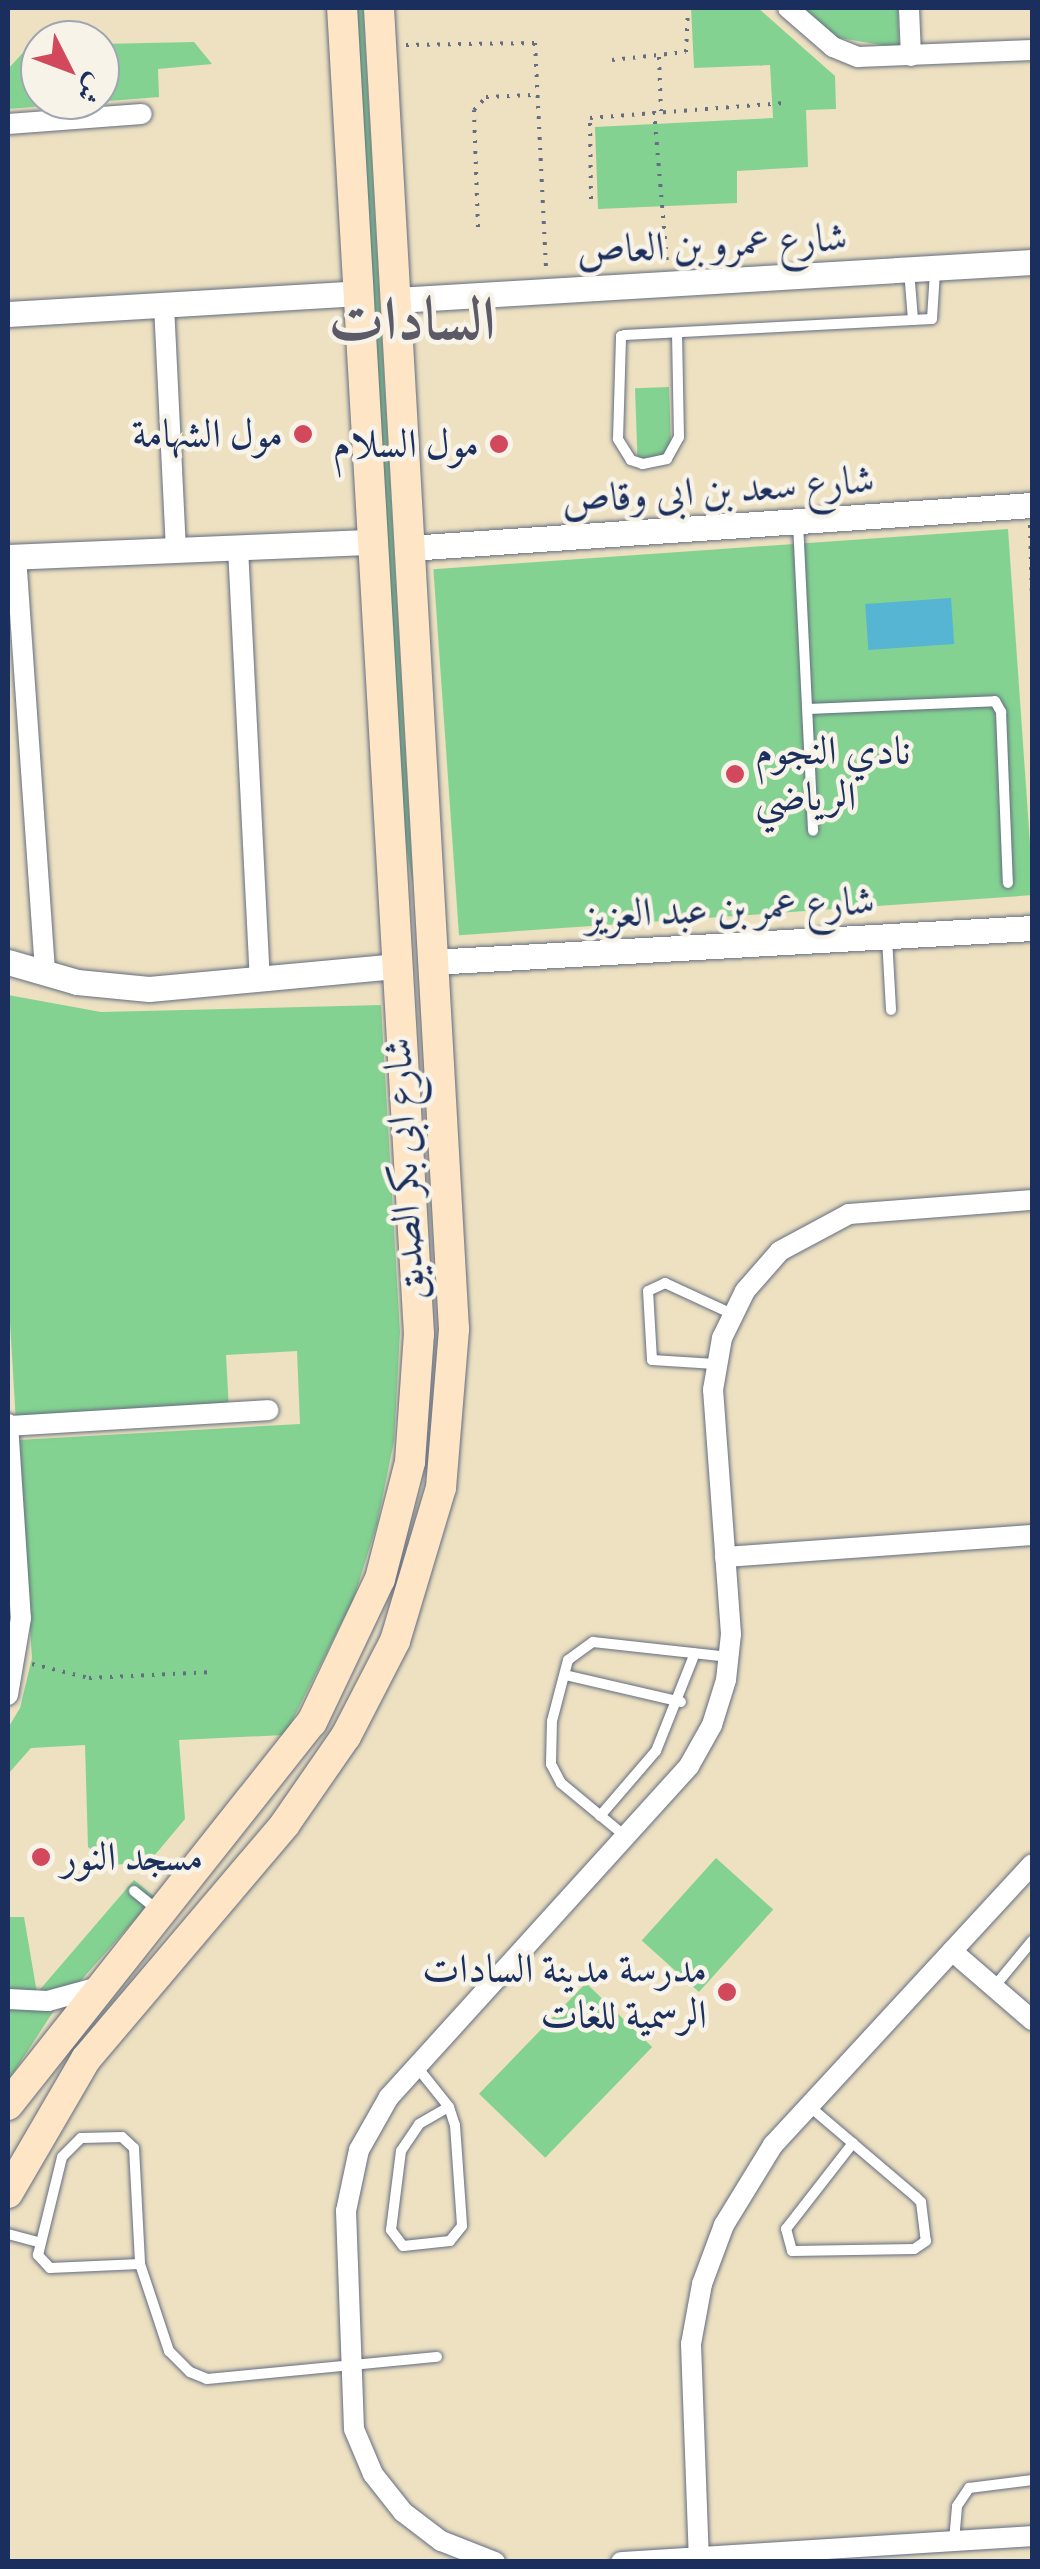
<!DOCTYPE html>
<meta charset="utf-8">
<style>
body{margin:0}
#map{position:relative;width:1040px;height:2569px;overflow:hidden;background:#ede1c1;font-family:"IM FELL Great Primer",Amiri,serif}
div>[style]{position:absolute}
.green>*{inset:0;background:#84d291;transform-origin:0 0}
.water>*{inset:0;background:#55b5d3;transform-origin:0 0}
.path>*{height:4px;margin-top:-2px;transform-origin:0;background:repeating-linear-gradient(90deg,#646d81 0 2.5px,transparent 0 10.5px)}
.roads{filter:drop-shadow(0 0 2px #646d81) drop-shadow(0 0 2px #646d81)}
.service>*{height:10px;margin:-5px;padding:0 5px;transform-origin:5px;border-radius:5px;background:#fff}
.minor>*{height:20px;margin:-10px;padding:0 10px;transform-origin:10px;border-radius:10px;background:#fff}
.tertiary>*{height:25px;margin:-12.5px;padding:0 12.5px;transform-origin:12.5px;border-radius:12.5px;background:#fff}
.secondary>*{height:30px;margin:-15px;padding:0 15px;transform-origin:15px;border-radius:15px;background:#fde5c5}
.dots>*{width:28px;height:28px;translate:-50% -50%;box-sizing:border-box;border:5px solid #f7f3e8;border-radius:50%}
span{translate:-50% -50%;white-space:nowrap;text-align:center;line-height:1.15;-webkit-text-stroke:9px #f7f3e8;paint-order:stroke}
.street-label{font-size:40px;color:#1b2f5e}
.poi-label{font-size:40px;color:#1b2f5e}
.right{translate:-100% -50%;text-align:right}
.left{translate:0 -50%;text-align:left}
.town-label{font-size:60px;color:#5d5a67;font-weight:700}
.frame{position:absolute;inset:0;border:10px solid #1b2f5e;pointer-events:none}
.north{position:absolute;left:20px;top:20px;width:100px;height:100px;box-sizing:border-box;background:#f7f3e8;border:2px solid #9fa5b1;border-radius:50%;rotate:132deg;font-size:28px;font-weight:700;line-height:40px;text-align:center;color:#1b2f5e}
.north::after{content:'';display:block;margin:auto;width:35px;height:45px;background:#d1495b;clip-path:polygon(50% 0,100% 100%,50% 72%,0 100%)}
</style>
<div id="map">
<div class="green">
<div style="clip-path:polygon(354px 8px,363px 8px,413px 886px,401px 813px)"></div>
<div style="clip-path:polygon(691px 8px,758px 8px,835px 76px,836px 109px,806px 110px,808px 167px,737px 171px,737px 203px,598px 209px,595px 127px,773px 118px,770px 65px,694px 68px)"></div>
<div style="clip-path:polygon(800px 8px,898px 8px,899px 48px,834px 37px)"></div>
<div style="clip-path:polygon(194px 42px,212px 64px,158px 69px,159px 97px,8px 109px,8px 69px,29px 46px,40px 46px,40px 100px,100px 100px,100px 44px)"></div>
<div style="left:669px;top:387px;width:70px;height:34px;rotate:88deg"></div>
<div style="left:1008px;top:529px;width:367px;height:576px;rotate:86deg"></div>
<div style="clip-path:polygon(8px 995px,101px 1012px,381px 1005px,400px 1332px,394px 1441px,377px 1524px,354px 1598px,285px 1735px,179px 1740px,185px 1819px,149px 1862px,112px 1865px,88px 1847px,85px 1745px,31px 1748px,8px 1774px,8px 1728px,20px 1708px,32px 1658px,18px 1440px,300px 1424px,297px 1351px,226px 1355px,229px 1410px,16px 1423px,8px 1289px)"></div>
<div style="left:716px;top:1858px;width:77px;height:111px;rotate:42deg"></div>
<div style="clip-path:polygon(134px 1880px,155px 1897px,53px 2012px,8px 2081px,8px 1917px,24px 1917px,37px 1993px)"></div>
<div style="left:586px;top:1983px;width:92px;height:154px;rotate:44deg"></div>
</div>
<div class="water">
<div style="left:951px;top:598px;width:46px;height:86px;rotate:86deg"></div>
</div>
<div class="path">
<div style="left:406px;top:45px;width:129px;rotate:-0.9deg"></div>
<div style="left:535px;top:43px;width:224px;rotate:87.2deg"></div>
<div style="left:659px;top:57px;width:54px;rotate:87.9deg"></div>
<div style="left:612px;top:60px;width:74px;rotate:-6.2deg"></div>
<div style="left:686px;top:52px;width:44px;rotate:-87.4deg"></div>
<div style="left:654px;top:111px;width:154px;rotate:85.1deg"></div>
<div style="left:591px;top:199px;width:81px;rotate:-90.7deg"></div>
<div style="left:590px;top:118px;width:198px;rotate:-4.4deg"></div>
<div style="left:478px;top:227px;width:117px;rotate:-92deg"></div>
<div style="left:474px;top:110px;width:18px;rotate:-47deg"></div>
<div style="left:486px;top:97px;width:47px;rotate:-2.4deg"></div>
<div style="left:1030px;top:525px;width:79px;rotate:88.5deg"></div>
<div style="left:32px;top:1664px;width:59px;rotate:13.8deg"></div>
<div style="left:89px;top:1678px;width:124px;rotate:-2.8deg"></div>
</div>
<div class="roads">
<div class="service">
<div style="left:909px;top:270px;width:50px;rotate:85.4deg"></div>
<div style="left:677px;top:333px;width:104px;rotate:88.9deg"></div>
<div style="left:679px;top:437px;width:25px;rotate:119deg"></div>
<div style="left:667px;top:459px;width:25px;rotate:168deg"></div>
<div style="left:643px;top:464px;width:13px;rotate:-162deg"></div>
<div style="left:631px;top:460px;width:25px;rotate:-122deg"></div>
<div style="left:618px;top:439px;width:103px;rotate:-88.3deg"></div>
<div style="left:621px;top:336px;width:4px;rotate:-14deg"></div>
<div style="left:625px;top:335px;width:307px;rotate:-3deg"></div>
<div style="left:932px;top:319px;width:48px;rotate:-86.4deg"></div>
<div style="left:798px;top:523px;width:308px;rotate:87.2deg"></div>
<div style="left:808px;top:709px;width:187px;rotate:-2.4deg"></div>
<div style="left:995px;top:701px;width:13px;rotate:61deg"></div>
<div style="left:1001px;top:712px;width:171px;rotate:87.7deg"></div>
<div style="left:887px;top:938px;width:72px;rotate:86.8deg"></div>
<div style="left:715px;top:1364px;width:63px;rotate:-176.4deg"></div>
<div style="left:652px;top:1360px;width:69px;rotate:-93.3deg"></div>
<div style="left:648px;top:1291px;width:19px;rotate:-25deg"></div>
<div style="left:665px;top:1283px;width:74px;rotate:24.8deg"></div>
<div style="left:565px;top:1675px;width:119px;rotate:13.1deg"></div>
<div style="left:600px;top:1816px;width:86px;rotate:-49.3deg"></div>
<div style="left:656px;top:1751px;width:105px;rotate:-68.3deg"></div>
<div style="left:625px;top:1836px;width:83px;rotate:-140.4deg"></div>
<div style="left:561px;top:1783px;width:21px;rotate:-118deg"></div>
<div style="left:551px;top:1764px;width:43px;rotate:-88.7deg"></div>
<div style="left:552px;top:1721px;width:63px;rotate:-75.3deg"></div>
<div style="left:568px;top:1660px;width:31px;rotate:-36deg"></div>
<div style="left:593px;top:1642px;width:137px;rotate:6.3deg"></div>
<div style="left:134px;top:1891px;width:33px;rotate:39deg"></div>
<div style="left:994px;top:1987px;width:60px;rotate:-50.4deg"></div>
<div style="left:417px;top:2067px;width:51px;rotate:51.3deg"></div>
<div style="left:449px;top:2107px;width:19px;rotate:72deg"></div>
<div style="left:455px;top:2125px;width:101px;rotate:86deg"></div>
<div style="left:462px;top:2226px;width:19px;rotate:129deg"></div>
<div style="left:450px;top:2241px;width:47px;rotate:173.9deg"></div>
<div style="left:403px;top:2246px;width:20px;rotate:-127deg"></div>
<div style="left:391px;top:2230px;width:80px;rotate:-82.8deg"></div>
<div style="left:401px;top:2151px;width:32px;rotate:-56deg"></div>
<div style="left:419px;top:2124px;width:34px;rotate:-30deg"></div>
<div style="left:809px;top:2106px;width:140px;rotate:40.4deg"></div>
<div style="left:916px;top:2197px;width:7px;rotate:45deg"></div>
<div style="left:921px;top:2202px;width:39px;rotate:83deg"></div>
<div style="left:926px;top:2241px;width:14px;rotate:146deg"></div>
<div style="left:914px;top:2249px;width:122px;rotate:179.1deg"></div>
<div style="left:792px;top:2251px;width:23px;rotate:-105deg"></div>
<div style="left:786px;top:2229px;width:109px;rotate:-52.1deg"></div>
<div style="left:8px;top:2234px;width:31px;rotate:15deg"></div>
<div style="left:140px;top:2264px;width:90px;rotate:177.5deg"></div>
<div style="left:50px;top:2268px;width:18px;rotate:-133deg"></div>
<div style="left:38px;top:2255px;width:101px;rotate:-76.2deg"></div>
<div style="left:62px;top:2157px;width:27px;rotate:-45deg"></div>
<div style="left:81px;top:2138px;width:41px;rotate:-1.4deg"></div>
<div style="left:122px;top:2137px;width:16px;rotate:43deg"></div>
<div style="left:134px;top:2148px;width:116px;rotate:87deg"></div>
<div style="left:140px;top:2264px;width:92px;rotate:71.6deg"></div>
<div style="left:169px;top:2351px;width:30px;rotate:45deg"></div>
<div style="left:190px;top:2372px;width:18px;rotate:22deg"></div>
<div style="left:207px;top:2379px;width:231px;rotate:-5.5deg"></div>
<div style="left:954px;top:2541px;width:35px;rotate:-85deg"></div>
<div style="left:957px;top:2506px;width:22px;rotate:-56deg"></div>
<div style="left:969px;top:2488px;width:64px;rotate:-7.2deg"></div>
</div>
<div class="minor">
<div style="left:788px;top:8px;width:60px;rotate:40.9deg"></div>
<div style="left:833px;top:47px;width:27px;rotate:22deg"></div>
<div style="left:858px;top:57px;width:174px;rotate:-2.3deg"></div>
<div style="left:909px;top:8px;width:48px;rotate:87.6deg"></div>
<div style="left:8px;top:124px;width:134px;rotate:-4.3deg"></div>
<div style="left:164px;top:305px;width:245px;rotate:87.2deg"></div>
<div style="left:238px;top:548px;width:433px;rotate:87.1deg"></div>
<div style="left:16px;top:556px;width:419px;rotate:86deg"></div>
<div style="left:8px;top:1424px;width:194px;rotate:86.2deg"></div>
<div style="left:21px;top:1618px;width:78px;rotate:99.6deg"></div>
<div style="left:8px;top:1426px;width:261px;rotate:-3.5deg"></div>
<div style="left:725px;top:1557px;width:308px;rotate:-4.1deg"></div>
<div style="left:952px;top:1951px;width:106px;rotate:40.8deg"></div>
<div style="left:8px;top:1999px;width:40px;rotate:2.9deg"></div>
<div style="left:48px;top:2001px;width:52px;rotate:-15.6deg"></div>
<div style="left:495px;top:2562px;width:58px;rotate:-158.7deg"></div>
<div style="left:441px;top:2541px;width:48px;rotate:-142.7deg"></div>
<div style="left:403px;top:2512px;width:48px;rotate:-128.3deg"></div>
<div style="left:373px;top:2474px;width:49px;rotate:-112.9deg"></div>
<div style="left:354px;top:2429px;width:218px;rotate:-92.1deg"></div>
<div style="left:346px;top:2211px;width:62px;rotate:-78deg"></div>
<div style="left:359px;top:2150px;width:61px;rotate:-60.5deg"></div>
<div style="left:389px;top:2097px;width:447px;rotate:-47.8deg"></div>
<div style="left:689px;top:1766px;width:47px;rotate:-60.7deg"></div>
<div style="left:712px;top:1725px;width:47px;rotate:-72.7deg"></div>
<div style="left:726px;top:1680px;width:46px;rotate:-83.8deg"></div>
<div style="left:731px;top:1634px;width:245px;rotate:-94.2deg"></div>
<div style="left:713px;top:1390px;width:53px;rotate:-80.2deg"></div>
<div style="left:722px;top:1338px;width:52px;rotate:-63.9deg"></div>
<div style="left:745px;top:1291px;width:53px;rotate:-48.8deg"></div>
<div style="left:780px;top:1251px;width:78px;rotate:-28.2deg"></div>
<div style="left:849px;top:1214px;width:184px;rotate:-4.4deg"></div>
<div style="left:621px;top:2562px;width:412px;rotate:-3.6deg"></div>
<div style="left:699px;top:2562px;width:218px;rotate:-92.1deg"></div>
<div style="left:691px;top:2344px;width:61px;rotate:-79.6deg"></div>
<div style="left:702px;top:2284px;width:63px;rotate:-69.6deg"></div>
<div style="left:724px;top:2225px;width:94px;rotate:-58.5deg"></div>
<div style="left:773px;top:2145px;width:382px;rotate:-47.3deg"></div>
</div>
<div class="tertiary">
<div style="left:396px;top:300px;width:637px;rotate:-3.42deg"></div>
<div style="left:8px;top:314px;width:352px;rotate:-3.4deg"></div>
<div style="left:409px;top:548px;width:624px;rotate:-3.95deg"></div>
<div style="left:8px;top:557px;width:365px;rotate:-2.4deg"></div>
<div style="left:8px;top:962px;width:72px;rotate:16.2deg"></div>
<div style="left:77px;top:982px;width:72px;rotate:5.6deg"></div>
<div style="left:149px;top:989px;width:250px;rotate:-5.3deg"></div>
<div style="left:432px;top:962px;width:601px;rotate:-3.24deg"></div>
</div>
<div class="secondary">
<div style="left:8px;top:2105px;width:489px;rotate:-51.6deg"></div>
<div style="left:312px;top:1722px;width:158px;rotate:-64.6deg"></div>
<div style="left:380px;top:1579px;width:121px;rotate:-75.6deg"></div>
<div style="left:410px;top:1462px;width:128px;rotate:-86deg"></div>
<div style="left:419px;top:1334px;width:1328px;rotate:-93.32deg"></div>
<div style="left:8px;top:2193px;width:155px;rotate:-59.8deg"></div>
<div style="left:86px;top:2059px;width:308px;rotate:-49.7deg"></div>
<div style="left:285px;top:1824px;width:107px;rotate:-55.3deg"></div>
<div style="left:346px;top:1736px;width:107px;rotate:-62.7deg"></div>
<div style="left:395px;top:1641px;width:160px;rotate:-73.3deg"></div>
<div style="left:441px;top:1488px;width:160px;rotate:-85.3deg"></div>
<div style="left:454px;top:1329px;width:1323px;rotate:-93.25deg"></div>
</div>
</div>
<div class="dots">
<div style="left:303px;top:434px;background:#d1495b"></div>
<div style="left:499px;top:444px;background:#d1495b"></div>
<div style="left:735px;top:774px;background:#d1495b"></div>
<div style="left:41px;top:1857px;background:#d1495b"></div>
<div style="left:727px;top:1992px;background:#d1495b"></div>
</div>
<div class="street-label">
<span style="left:712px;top:244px;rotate:-3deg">شارع عمرو بن العاص</span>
<span style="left:718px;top:490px;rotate:-4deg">شارع سعد بن ابى وقاص</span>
<span style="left:730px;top:908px;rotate:-3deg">شارع عمر بن عبد العزيز</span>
<span style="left:404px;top:1169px;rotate:-93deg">شارع ابى بكر الصديق</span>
</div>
<div class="poi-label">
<span class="right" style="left:283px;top:434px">مول الشهامة</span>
<span class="right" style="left:479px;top:444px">مول السلام</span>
<span class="left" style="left:755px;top:774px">نادي النجوم<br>الرياضي</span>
<span class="left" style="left:61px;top:1857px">مسجد النور</span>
<span class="right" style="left:707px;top:1992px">مدرسة مدينة السادات<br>الرسمية للغات</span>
</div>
<div class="town-label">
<span style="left:412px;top:318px">السادات</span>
</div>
<div class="frame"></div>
<div class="north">ش</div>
</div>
